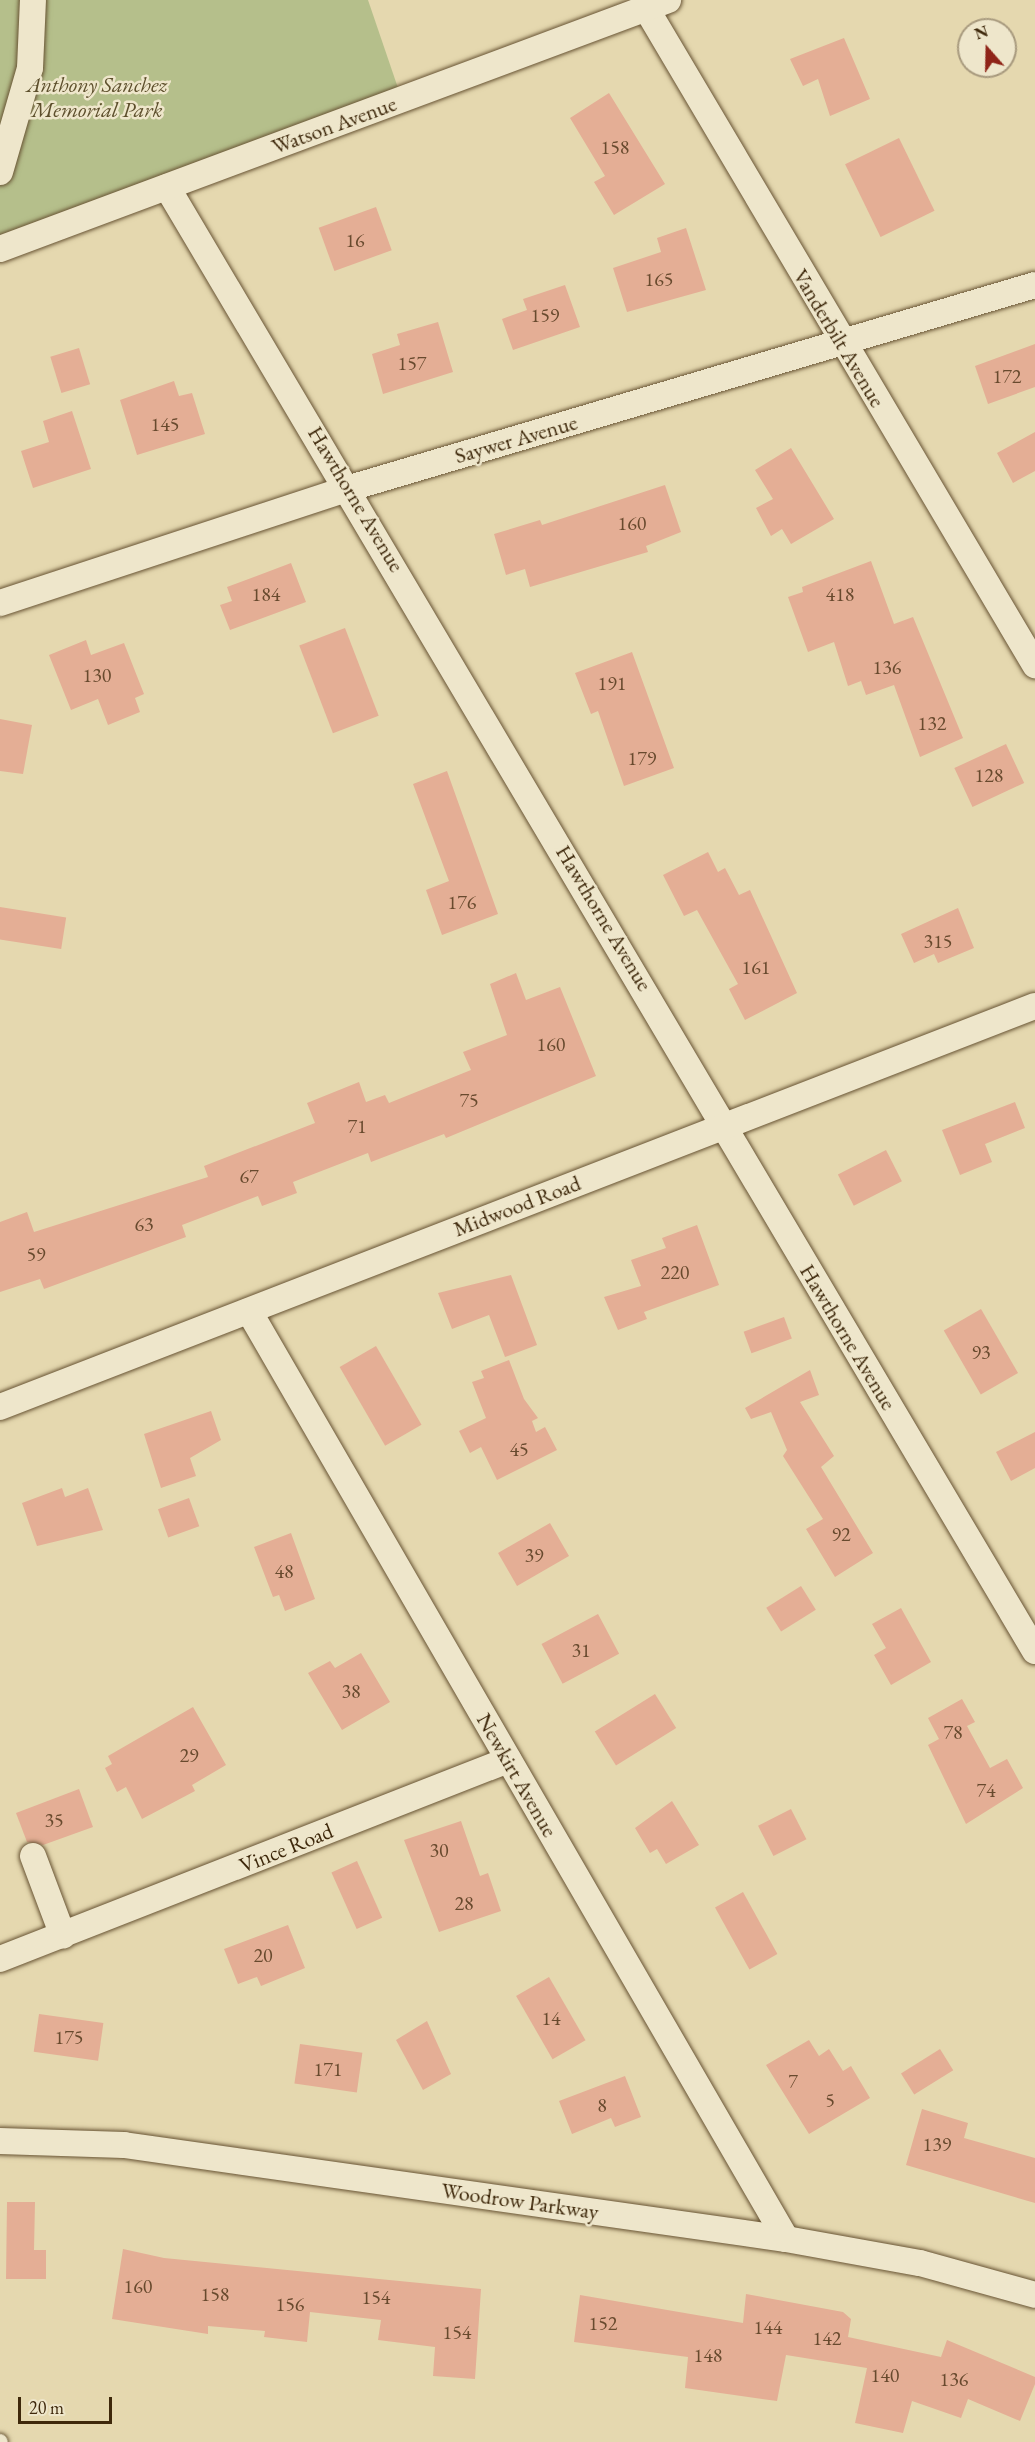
<!DOCTYPE html>
<style>
body{margin:0}
#map{position:relative;width:1035px;height:2442px;overflow:hidden;background:#e5d8af;font-family:"EB Garamond",serif}
div>[style]{position:absolute}
.green>*{inset:0;background:#b5bf8b}
.building>*{inset:0;background:#e4ae95;transform-origin:0 0}
.roads{filter:drop-shadow(0 0 2px #685434) drop-shadow(0 0 2px #685434)}
.lane>*{height:14px;margin:-7px;padding:0 7px;transform-origin:7px;border-radius:7px;background:#eee6cb}
.street>*{height:26px;margin:-13px;padding:0 13px;transform-origin:13px;border-radius:13px;background:#eee6cb}
span{translate:-50% -50%;white-space:nowrap;text-align:center;line-height:1.15;-webkit-text-stroke:5px #eee6cb;paint-order:stroke}
.number-label{font-size:20px;color:#684a2e}
.number-label span{-webkit-text-stroke-width:0}
.park-label{font-size:22px;color:#5c4e2b;font-style:italic}
.street-label{font-size:22px;color:#3e280b}
.north{position:absolute;left:957px;top:18px;width:60px;height:60px;box-sizing:border-box;background:#eee6cb;border:2px solid #a89a7e;border-radius:50%;rotate:340deg;font-size:16px;font-weight:700;line-height:24px;text-align:center;color:#3e280b}
.north::after{content:'';display:block;margin:auto;width:21px;height:27px;background:#8f2418;clip-path:polygon(50% 0,100% 100%,50% 72%,0 100%)}
.scale{position:absolute;left:18px;top:2397px;width:94px;height:27px;box-sizing:border-box;border:3px solid #3e280b;border-top:0;padding-left:8px;font-size:18px;line-height:21px;white-space:nowrap;color:#3e280b;-webkit-text-stroke:4px #eee6cb;paint-order:stroke}
</style>
<div id="map">
<div class="green">
<div style="clip-path:polygon(0 0,368px 0,398px 88px,0 235px)"></div>
</div>
<div class="building">
<div style="clip-path:polygon(844px 38px,870px 99px,830px 116px,818px 79px,803px 86px,790px 59px)"></div>
<div style="clip-path:polygon(609px 93px,665px 184px,614px 215px,594px 182px,605px 176px,570px 118px)"></div>
<div style="left:899px;top:138px;width:81px;height:60px;rotate:64deg"></div>
<div style="left:376px;top:207px;width:46px;height:61px;rotate:70deg"></div>
<div style="clip-path:polygon(686px 228px,706px 290px,627px 312px,613px 268px,661px 252px,657px 238px)"></div>
<div style="clip-path:polygon(565px 285px,580px 327px,513px 350px,502px 319px,527px 310px,523px 299px)"></div>
<div style="clip-path:polygon(438px 322px,453px 372px,383px 394px,372px 354px,400px 345px,397px 334px)"></div>
<div style="clip-path:polygon(1035px 344px,1035px 387px,988px 404px,975px 366px)"></div>
<div style="left:79px;top:348px;width:38px;height:30px;rotate:73deg"></div>
<div style="clip-path:polygon(174px 381px,179px 396px,192px 393px,205px 434px,137px 455px,120px 400px)"></div>
<div style="clip-path:polygon(72px 411px,91px 469px,33px 488px,21px 451px,49px 442px,43px 421px)"></div>
<div style="clip-path:polygon(1035px 432px,1035px 471px,1013px 483px,997px 453px)"></div>
<div style="clip-path:polygon(791px 448px,834px 519px,791px 544px,782px 529px,771px 536px,756px 508px,773px 499px,755px 470px)"></div>
<div style="clip-path:polygon(665px 485px,681px 532px,646px 546px,648px 552px,530px 587px,525px 569px,506px 575px,494px 534px,540px 520px,542px 525px)"></div>
<div style="clip-path:polygon(871px 561px,894px 624px,913px 617px,963px 738px,920px 757px,894px 685px,866px 695px,861px 681px,848px 686px,834px 642px,808px 652px,788px 597px,803px 592px,802px 587px)"></div>
<div style="clip-path:polygon(291px 563px,306px 602px,230px 630px,220px 605px,232px 601px,227px 587px)"></div>
<div style="left:345px;top:628px;width:94px;height:49px;rotate:69deg"></div>
<div style="clip-path:polygon(86px 640px,91px 655px,124px 643px,144px 694px,135px 698px,140px 712px,108px 725px,98px 699px,71px 710px,49px 655px)"></div>
<div style="clip-path:polygon(632px 652px,674px 768px,624px 786px,598px 711px,591px 714px,575px 673px)"></div>
<div style="clip-path:polygon(0 719px,32px 725px,23px 774px,0 771px)"></div>
<div style="left:1006px;top:744px;width:43px;height:57px;rotate:65deg"></div>
<div style="clip-path:polygon(447px 771px,498px 914px,442px 935px,426px 890px,449px 881px,413px 784px)"></div>
<div style="clip-path:polygon(708px 852px,718px 872px,725px 868px,739px 895px,750px 890px,797px 993px,745px 1020px,729px 989px,738px 984px,697px 910px,684px 916px,663px 875px)"></div>
<div style="left:0;top:907px;width:67px;height:32px;rotate:9deg"></div>
<div style="clip-path:polygon(958px 908px,974px 948px,938px 963px,934px 954px,914px 963px,901px 934px)"></div>
<div style="clip-path:polygon(516px 973px,526px 1000px,560px 987px,596px 1076px,446px 1138px,444px 1134px,371px 1162px,368px 1153px,293px 1182px,297px 1193px,262px 1206px,258px 1196px,182px 1225px,186px 1237px,44px 1289px,40px 1279px,0 1292px,0 1222px,27px 1212px,34px 1232px,208px 1177px,204px 1166px,315px 1123px,307px 1103px,359px 1082px,366px 1102px,385px 1095px,389px 1103px,471px 1070px,463px 1052px,507px 1035px,490px 984px)"></div>
<div style="clip-path:polygon(1015px 1102px,1025px 1128px,985px 1144px,992px 1162px,960px 1175px,942px 1130px)"></div>
<div style="left:886px;top:1150px;width:35px;height:54px;rotate:63deg"></div>
<div style="clip-path:polygon(697px 1225px,719px 1285px,644px 1312px,647px 1319px,618px 1330px,604px 1297px,641px 1286px,631px 1260px,666px 1248px,662px 1238px)"></div>
<div style="clip-path:polygon(511px 1275px,537px 1345px,505px 1357px,489px 1315px,452px 1329px,438px 1293px)"></div>
<div style="left:981px;top:1309px;width:74px;height:43px;rotate:60deg"></div>
<div style="left:784px;top:1317px;width:23px;height:43px;rotate:70deg"></div>
<div style="left:376px;top:1346px;width:91px;height:42px;rotate:60deg"></div>
<div style="clip-path:polygon(509px 1360px,524px 1399px,538px 1418px,532px 1421px,536px 1432px,545px 1427px,557px 1450px,497px 1480px,481px 1447px,470px 1453px,459px 1431px,486px 1418px,472px 1382px,484px 1378px,481px 1371px)"></div>
<div style="clip-path:polygon(810px 1370px,819px 1395px,800px 1402px,834px 1456px,821px 1467px,873px 1553px,835px 1577px,806px 1529px,823px 1519px,783px 1456px,787px 1450px,771px 1412px,751px 1419px,745px 1408px)"></div>
<div style="clip-path:polygon(211px 1411px,221px 1440px,190px 1458px,196px 1476px,161px 1488px,144px 1434px)"></div>
<div style="clip-path:polygon(1035px 1432px,1035px 1468px,1011px 1481px,996px 1452px)"></div>
<div style="clip-path:polygon(62px 1488px,65px 1497px,88px 1488px,103px 1530px,37px 1546px,22px 1503px)"></div>
<div style="left:189px;top:1498px;width:30px;height:33px;rotate:70deg"></div>
<div style="left:550px;top:1523px;width:38px;height:60px;rotate:60deg"></div>
<div style="clip-path:polygon(291px 1533px,315px 1599px,285px 1611px,279px 1595px,273px 1597px,254px 1547px)"></div>
<div style="left:801px;top:1586px;width:28px;height:41px;rotate:58deg"></div>
<div style="clip-path:polygon(901px 1608px,931px 1662px,891px 1685px,874px 1655px,886px 1648px,872px 1624px)"></div>
<div style="left:598px;top:1614px;width:45px;height:64px;rotate:62deg"></div>
<div style="clip-path:polygon(361px 1653px,390px 1702px,342px 1730px,308px 1673px,330px 1661px,335px 1668px)"></div>
<div style="left:655px;top:1694px;width:40px;height:71px;rotate:58deg"></div>
<div style="clip-path:polygon(962px 1699px,975px 1722px,967px 1726px,990px 1768px,1007px 1759px,1023px 1788px,966px 1824px,928px 1745px,939px 1739px,928px 1718px)"></div>
<div style="clip-path:polygon(193px 1707px,226px 1765px,192px 1785px,195px 1791px,142px 1819px,126px 1787px,117px 1792px,105px 1768px,112px 1764px,108px 1756px)"></div>
<div style="clip-path:polygon(79px 1789px,93px 1827px,43px 1845px,27px 1842px,16px 1813px)"></div>
<div style="clip-path:polygon(672px 1801px,699px 1845px,666px 1864px,657px 1849px,650px 1853px,635px 1828px)"></div>
<div style="left:791px;top:1809px;width:34px;height:37px;rotate:63deg"></div>
<div style="clip-path:polygon(461px 1821px,480px 1876px,488px 1873px,501px 1911px,439px 1932px,404px 1840px)"></div>
<div style="left:357px;top:1861px;width:62px;height:28px;rotate:66deg"></div>
<div style="left:743px;top:1892px;width:71px;height:32px;rotate:61deg"></div>
<div style="clip-path:polygon(288px 1925px,305px 1968px,261px 1986px,257px 1977px,238px 1984px,224px 1949px)"></div>
<div style="left:549px;top:1977px;width:73px;height:38px;rotate:60deg"></div>
<div style="left:39px;top:2014px;width:65px;height:38px;rotate:8deg"></div>
<div style="clip-path:polygon(427px 2021px,451px 2074px,423px 2090px,396px 2040px)"></div>
<div style="clip-path:polygon(809px 2040px,819px 2056px,829px 2049px,843px 2071px,851px 2066px,870px 2098px,809px 2134px,766px 2065px)"></div>
<div style="left:300px;top:2044px;width:63px;height:40px;rotate:8deg"></div>
<div style="left:940px;top:2049px;width:25px;height:46px;rotate:58deg"></div>
<div style="clip-path:polygon(625px 2076px,641px 2117px,615px 2127px,611px 2118px,572px 2134px,559px 2101px)"></div>
<div style="clip-path:polygon(922px 2109px,968px 2123px,964px 2138px,1035px 2158px,1035px 2203px,906px 2165px)"></div>
<div style="clip-path:polygon(7px 2202px,35px 2202px,34px 2250px,46px 2250px,46px 2279px,6px 2279px)"></div>
<div style="clip-path:polygon(123px 2249px,164px 2258px,481px 2289px,475px 2379px,433px 2376px,435px 2347px,378px 2340px,381px 2320px,310px 2312px,307px 2342px,264px 2337px,265px 2331px,208px 2326px,208px 2334px,112px 2319px)"></div>
<div style="clip-path:polygon(746px 2294px,843px 2312px,851px 2319px,848px 2337px,941px 2357px,947px 2340px,1035px 2377px,1035px 2384px,1020px 2421px,968px 2399px,961px 2418px,912px 2401px,903px 2433px,855px 2423px,867px 2368px,786px 2355px,777px 2401px,685px 2388px,688px 2357px,574px 2342px,580px 2295px,743px 2323px)"></div>
</div>
<div class="roads">
<div class="lane">
<div style="left:0;top:2441px;width:1px;rotate:45deg"></div>
</div>
<div class="street">
<div style="left:646px;top:8px;width:764px;rotate:59.37deg"></div>
<div style="left:0;top:172px;width:108px;rotate:-73.9deg"></div>
<div style="left:30px;top:68px;width:68px;rotate:-87.5deg"></div>
<div style="left:167px;top:187px;width:1702px;rotate:59.34deg"></div>
<div style="left:0;top:249px;width:713px;rotate:-20.44deg"></div>
<div style="left:0;top:603px;width:368px;rotate:-18.2deg"></div>
<div style="left:350px;top:488px;width:714px;rotate:-16.51deg"></div>
<div style="left:249px;top:1311px;width:1072px;rotate:59.94deg"></div>
<div style="left:0;top:1407px;width:1110px;rotate:-21.18deg"></div>
<div style="left:33px;top:1856px;width:85px;rotate:69.4deg"></div>
<div style="left:0;top:1959px;width:546px;rotate:-21.39deg"></div>
<div style="left:0;top:2141px;width:124px;rotate:1.8deg"></div>
<div style="left:124px;top:2145px;width:669px;rotate:8.08deg"></div>
<div style="left:786px;top:2239px;width:136px;rotate:10.2deg"></div>
<div style="left:920px;top:2263px;width:119px;rotate:15.5deg"></div>
</div>
</div>
<div class="number-label">
<span style="left:615px;top:147px">158</span>
<span style="left:355px;top:240px">16</span>
<span style="left:659px;top:279px">165</span>
<span style="left:545px;top:315px">159</span>
<span style="left:412px;top:363px">157</span>
<span style="left:1007px;top:376px">172</span>
<span style="left:165px;top:424px">145</span>
<span style="left:632px;top:523px">160</span>
<span style="left:266px;top:594px">184</span>
<span style="left:840px;top:594px">418</span>
<span style="left:887px;top:667px">136</span>
<span style="left:97px;top:675px">130</span>
<span style="left:612px;top:683px">191</span>
<span style="left:932px;top:723px">132</span>
<span style="left:642px;top:758px">179</span>
<span style="left:989px;top:775px">128</span>
<span style="left:462px;top:902px">176</span>
<span style="left:938px;top:941px">315</span>
<span style="left:756px;top:967px">161</span>
<span style="left:551px;top:1044px">160</span>
<span style="left:469px;top:1100px">75</span>
<span style="left:357px;top:1126px">71</span>
<span style="left:249px;top:1176px">67</span>
<span style="left:144px;top:1224px">63</span>
<span style="left:36px;top:1254px">59</span>
<span style="left:675px;top:1272px">220</span>
<span style="left:981px;top:1352px">93</span>
<span style="left:519px;top:1449px">45</span>
<span style="left:841px;top:1534px">92</span>
<span style="left:534px;top:1555px">39</span>
<span style="left:284px;top:1571px">48</span>
<span style="left:581px;top:1650px">31</span>
<span style="left:351px;top:1691px">38</span>
<span style="left:953px;top:1732px">78</span>
<span style="left:189px;top:1755px">29</span>
<span style="left:986px;top:1790px">74</span>
<span style="left:54px;top:1820px">35</span>
<span style="left:439px;top:1850px">30</span>
<span style="left:464px;top:1903px">28</span>
<span style="left:263px;top:1955px">20</span>
<span style="left:551px;top:2018px">14</span>
<span style="left:69px;top:2037px">175</span>
<span style="left:328px;top:2069px">171</span>
<span style="left:793px;top:2081px">7</span>
<span style="left:830px;top:2100px">5</span>
<span style="left:602px;top:2105px">8</span>
<span style="left:937px;top:2144px">139</span>
<span style="left:138px;top:2286px">160</span>
<span style="left:215px;top:2294px">158</span>
<span style="left:376px;top:2297px">154</span>
<span style="left:290px;top:2304px">156</span>
<span style="left:603px;top:2323px">152</span>
<span style="left:768px;top:2327px">144</span>
<span style="left:457px;top:2332px">154</span>
<span style="left:827px;top:2338px">142</span>
<span style="left:708px;top:2355px">148</span>
<span style="left:885px;top:2375px">140</span>
<span style="left:954px;top:2379px">136</span>
</div>
<div class="park-label">
<span style="left:97px;top:97px">Anthony Sanchez<br>Memorial Park</span>
</div>
<div class="street-label">
<span style="left:334px;top:125px;rotate:-20deg">Watson Avenue</span>
<span style="left:839px;top:338px;rotate:59deg">Vanderbilt Avenue</span>
<span style="left:516px;top:439px;rotate:-16deg">Saywer Avenue</span>
<span style="left:356px;top:499px;rotate:59deg">Hawthorne Avenue</span>
<span style="left:604px;top:918px;rotate:59deg">Hawthorne Avenue</span>
<span style="left:517px;top:1206px;rotate:-21deg">Midwood Road</span>
<span style="left:848px;top:1337px;rotate:59deg">Hawthorne Avenue</span>
<span style="left:517px;top:1775px;rotate:60deg">Newkirt Avenue</span>
<span style="left:286px;top:1848px;rotate:-22deg">Vince Road</span>
<span style="left:520px;top:2201px;rotate:8deg">Woodrow Parkway</span>
</div>
<div class="north">N</div>
<div class="scale">20 m</div>
</div>
